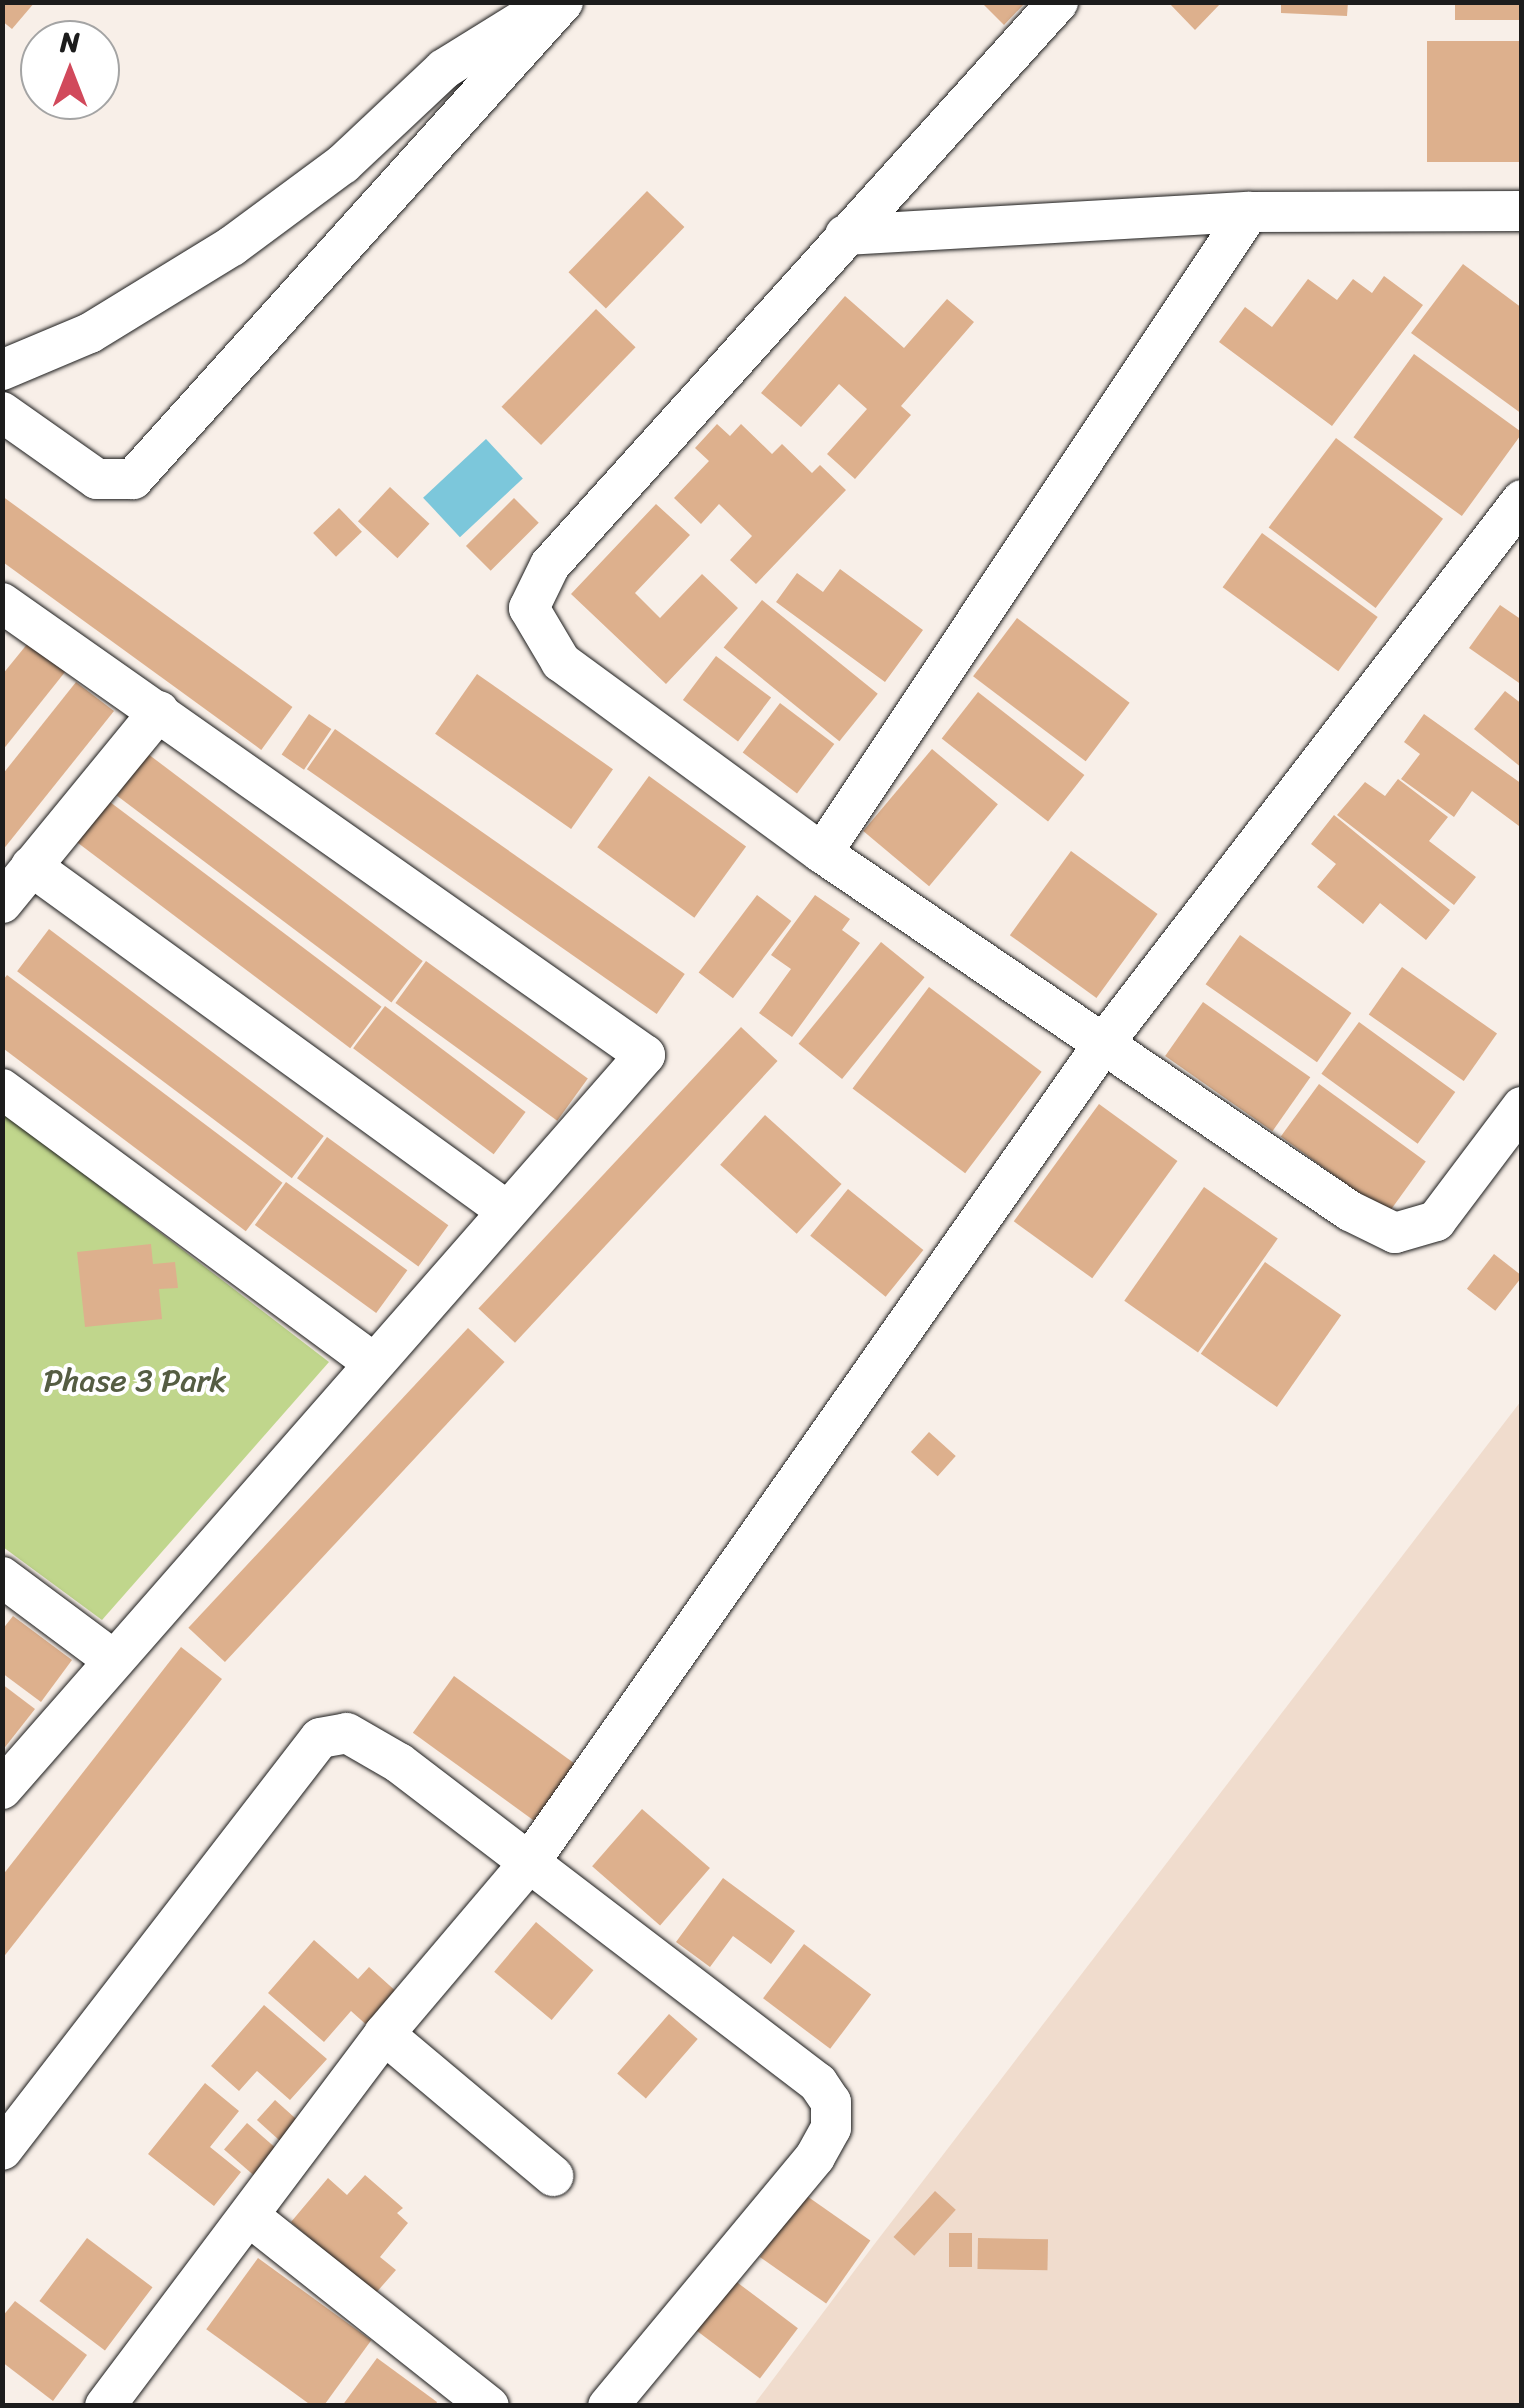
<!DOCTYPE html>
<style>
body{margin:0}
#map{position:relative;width:1524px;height:2408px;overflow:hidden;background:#f8efe8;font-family:Sriracha,sans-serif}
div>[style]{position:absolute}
.built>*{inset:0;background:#f0dccd}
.green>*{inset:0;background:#c0d68c}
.water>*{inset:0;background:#7cc7db;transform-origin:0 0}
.building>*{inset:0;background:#ddb08d;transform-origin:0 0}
.roads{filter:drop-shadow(0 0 2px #1c1c1c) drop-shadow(0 0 2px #1c1c1c)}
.minor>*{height:40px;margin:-20px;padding:0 20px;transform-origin:20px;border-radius:20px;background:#fff}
span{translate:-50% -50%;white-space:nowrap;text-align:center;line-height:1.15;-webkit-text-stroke:8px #fff;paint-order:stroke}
.park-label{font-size:32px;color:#555d43}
.frame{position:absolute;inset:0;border:5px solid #1c1c1c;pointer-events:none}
.north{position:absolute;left:20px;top:20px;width:100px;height:100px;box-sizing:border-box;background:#fff;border:2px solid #a4a4a4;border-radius:50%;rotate:0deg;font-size:28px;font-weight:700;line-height:40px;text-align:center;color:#1c1c1c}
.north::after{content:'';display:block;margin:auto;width:35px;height:45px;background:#d1495b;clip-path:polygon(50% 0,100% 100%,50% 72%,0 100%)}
</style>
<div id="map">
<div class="built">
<div style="clip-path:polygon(1521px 1401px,1521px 2405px,753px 2406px,873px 2246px)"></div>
</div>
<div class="green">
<div style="clip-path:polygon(3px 1112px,329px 1362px,102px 1620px,3px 1547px)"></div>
</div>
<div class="water">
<div style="left:486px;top:439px;width:54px;height:86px;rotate:47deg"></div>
</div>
<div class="building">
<div style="clip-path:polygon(2px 2px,35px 2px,12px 29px,2px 21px)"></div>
<div style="clip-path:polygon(981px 2px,1026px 2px,1004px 25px)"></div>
<div style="clip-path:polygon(1168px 2px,1222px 2px,1195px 30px)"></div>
<div style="clip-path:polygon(1281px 2px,1348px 2px,1347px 16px,1281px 13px)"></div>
<div style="left:1455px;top:2px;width:67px;height:18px"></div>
<div style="left:1427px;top:41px;width:95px;height:121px"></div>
<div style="left:647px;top:191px;width:52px;height:113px;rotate:44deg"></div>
<div style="clip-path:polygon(1463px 264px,1522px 308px,1522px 414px,1411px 333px)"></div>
<div style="clip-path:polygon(1384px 276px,1423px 305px,1332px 426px,1219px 342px,1245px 307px,1272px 327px,1308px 279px,1337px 300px,1353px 279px,1372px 293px)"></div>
<div style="clip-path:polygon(845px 296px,904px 348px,947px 299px,974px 322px,901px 406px,911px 415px,855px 479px,827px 454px,867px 409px,839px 384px,801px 427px,761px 393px)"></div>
<div style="left:596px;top:309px;width:55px;height:136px;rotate:44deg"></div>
<div style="left:1414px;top:354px;width:134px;height:103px;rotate:36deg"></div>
<div style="clip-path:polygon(717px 424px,730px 436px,741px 424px,772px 454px,782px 444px,812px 473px,820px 465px,846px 490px,756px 584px,730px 560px,752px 536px,719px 504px,701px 524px,674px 498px,709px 461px,695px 448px)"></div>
<div style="left:1336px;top:438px;width:134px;height:112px;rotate:37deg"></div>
<div style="left:390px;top:487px;width:54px;height:47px;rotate:43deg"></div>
<div style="left:2px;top:496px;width:359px;height:53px;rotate:36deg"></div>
<div style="left:514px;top:498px;width:35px;height:68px;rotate:45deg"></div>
<div style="clip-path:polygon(656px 504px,690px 535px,635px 593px,660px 618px,702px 574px,738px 608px,666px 684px,571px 594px)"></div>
<div style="left:339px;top:508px;width:33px;height:36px;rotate:46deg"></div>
<div style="left:1262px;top:533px;width:143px;height:67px;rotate:36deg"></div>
<div style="clip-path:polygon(840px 569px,923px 630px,885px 682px,776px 602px,797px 573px,823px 592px)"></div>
<div style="left:762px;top:600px;width:149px;height:61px;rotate:39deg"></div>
<div style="clip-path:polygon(1500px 605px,1522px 620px,1522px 685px,1469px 648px)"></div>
<div style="left:1017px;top:618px;width:141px;height:73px;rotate:37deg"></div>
<div style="clip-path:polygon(28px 643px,65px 672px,2px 751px,2px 675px)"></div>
<div style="left:716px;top:656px;width:69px;height:55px;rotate:37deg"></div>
<div style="left:477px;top:674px;width:166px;height:73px;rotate:35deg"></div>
<div style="clip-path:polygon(76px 682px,114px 711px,2px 851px,2px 775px)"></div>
<div style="clip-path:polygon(1505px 691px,1522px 704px,1522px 768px,1474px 729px)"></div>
<div style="left:978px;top:692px;width:135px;height:59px;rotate:38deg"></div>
<div style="left:780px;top:703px;width:68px;height:62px;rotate:37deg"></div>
<div style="left:309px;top:714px;width:27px;height:49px;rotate:34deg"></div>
<div style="clip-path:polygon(1424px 714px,1522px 784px,1519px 826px,1472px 791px,1454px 817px,1401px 779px,1420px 754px,1404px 742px)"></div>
<div style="left:335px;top:729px;width:427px;height:49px;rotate:35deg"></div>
<div style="left:932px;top:749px;width:86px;height:107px;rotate:40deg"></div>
<div style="left:148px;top:754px;width:344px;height:52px;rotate:37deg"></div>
<div style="left:649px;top:776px;width:120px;height:88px;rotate:36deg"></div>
<div style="clip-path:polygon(1398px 779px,1448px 817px,1429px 841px,1476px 877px,1454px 905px,1337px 815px,1365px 782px,1385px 796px)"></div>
<div style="left:106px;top:799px;width:345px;height:52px;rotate:37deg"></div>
<div style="clip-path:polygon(1334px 815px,1450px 910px,1426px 940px,1380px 903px,1363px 924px,1317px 887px,1336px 864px,1311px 844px)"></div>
<div style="left:1071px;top:851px;width:107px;height:104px;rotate:36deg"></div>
<div style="left:757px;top:895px;width:43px;height:97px;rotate:37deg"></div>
<div style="clip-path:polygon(815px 895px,850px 919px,842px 930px,860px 943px,792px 1037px,759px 1013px,791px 969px,771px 955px)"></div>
<div style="left:49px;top:929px;width:344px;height:53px;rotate:37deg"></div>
<div style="left:1240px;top:935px;width:136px;height:60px;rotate:35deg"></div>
<div style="left:881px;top:942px;width:56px;height:131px;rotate:39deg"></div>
<div style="left:426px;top:961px;width:200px;height:52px;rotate:36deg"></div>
<div style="left:1402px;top:967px;width:116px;height:58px;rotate:35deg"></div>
<div style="left:7px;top:975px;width:345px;height:61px;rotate:37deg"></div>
<div style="left:929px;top:987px;width:141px;height:127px;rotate:37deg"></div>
<div style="left:1203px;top:1002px;width:131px;height:66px;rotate:35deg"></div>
<div style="left:385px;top:1006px;width:176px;height:53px;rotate:37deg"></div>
<div style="left:1359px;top:1022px;width:119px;height:64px;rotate:36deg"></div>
<div style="left:741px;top:1027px;width:50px;height:385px;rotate:43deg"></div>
<div style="left:1319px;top:1084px;width:132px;height:65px;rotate:36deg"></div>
<div style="left:1099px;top:1104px;width:97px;height:145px;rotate:36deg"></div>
<div style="left:765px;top:1115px;width:103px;height:67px;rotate:42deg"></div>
<div style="left:327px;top:1137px;width:150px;height:51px;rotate:36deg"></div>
<div style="left:286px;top:1182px;width:150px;height:53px;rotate:36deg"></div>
<div style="left:1204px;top:1187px;width:90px;height:139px;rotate:35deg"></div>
<div style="left:848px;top:1189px;width:97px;height:60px;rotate:39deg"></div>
<div style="clip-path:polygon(151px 1244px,153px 1264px,175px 1262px,178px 1288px,159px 1289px,162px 1319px,85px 1327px,77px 1252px)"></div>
<div style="left:1494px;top:1254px;width:36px;height:44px;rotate:38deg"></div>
<div style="left:1265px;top:1262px;width:93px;height:112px;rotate:35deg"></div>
<div style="left:468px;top:1328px;width:50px;height:410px;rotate:43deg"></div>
<div style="left:929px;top:1432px;width:36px;height:27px;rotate:42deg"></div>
<div style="clip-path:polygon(13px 1616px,72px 1660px,41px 1702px,2px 1673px,2px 1630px)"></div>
<div style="clip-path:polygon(181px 1647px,222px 1679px,2px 1959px,2px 1876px)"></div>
<div style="left:454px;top:1676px;width:152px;height:70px;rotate:36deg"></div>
<div style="clip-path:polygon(2px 1684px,35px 1709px,2px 1751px)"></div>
<div style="left:642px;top:1809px;width:90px;height:76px;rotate:41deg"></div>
<div style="clip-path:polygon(723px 1878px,795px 1931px,771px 1964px,733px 1936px,710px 1967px,676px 1942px)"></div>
<div style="left:536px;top:1922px;width:75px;height:65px;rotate:40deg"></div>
<div style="clip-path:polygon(314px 1940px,358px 1979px,369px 1967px,399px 1994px,370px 2028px,351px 2011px,324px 2042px,268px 1993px)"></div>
<div style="left:804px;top:1944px;width:84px;height:68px;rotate:37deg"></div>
<div style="clip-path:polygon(264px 2005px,327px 2059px,290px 2100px,257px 2071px,239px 2091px,211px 2066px)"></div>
<div style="left:669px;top:2014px;width:38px;height:79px;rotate:41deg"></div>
<div style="clip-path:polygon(205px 2083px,239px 2111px,210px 2147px,241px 2172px,214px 2206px,148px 2154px)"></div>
<div style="left:275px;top:2100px;width:36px;height:27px;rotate:42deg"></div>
<div style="left:247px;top:2123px;width:46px;height:35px;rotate:41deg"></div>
<div style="clip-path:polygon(365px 2175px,403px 2208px,397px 2213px,408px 2223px,380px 2257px,396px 2270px,375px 2294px,291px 2222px,328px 2178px,347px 2195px)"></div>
<div style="left:935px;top:2191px;width:28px;height:62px;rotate:42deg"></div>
<div style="left:804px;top:2194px;width:81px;height:77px;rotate:35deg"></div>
<div style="left:949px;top:2233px;width:23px;height:34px"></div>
<div style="left:87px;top:2238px;width:82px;height:79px;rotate:37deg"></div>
<div style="left:978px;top:2238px;width:70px;height:31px;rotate:1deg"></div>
<div style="left:258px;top:2258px;width:140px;height:88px;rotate:36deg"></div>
<div style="left:734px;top:2280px;width:80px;height:63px;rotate:37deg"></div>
<div style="clip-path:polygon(15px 2301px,87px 2355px,53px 2401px,2px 2362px,2px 2317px)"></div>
<div style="clip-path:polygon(377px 2358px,437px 2402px,435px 2406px,342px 2406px)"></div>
</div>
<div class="roads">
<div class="minor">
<div style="left:1058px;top:2px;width:758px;rotate:132.06deg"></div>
<div style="left:550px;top:565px;width:48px;rotate:116deg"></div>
<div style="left:529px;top:608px;width:63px;rotate:59.3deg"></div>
<div style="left:561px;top:662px;width:323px;rotate:36.2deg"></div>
<div style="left:822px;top:853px;width:638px;rotate:34.14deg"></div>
<div style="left:1350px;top:1211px;width:50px;rotate:26.1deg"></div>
<div style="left:1395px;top:1233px;width:43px;rotate:-16.3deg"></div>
<div style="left:1436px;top:1221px;width:143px;rotate:-53deg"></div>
<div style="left:845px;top:235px;width:405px;rotate:-3.3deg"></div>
<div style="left:1249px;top:212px;width:273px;rotate:-0.2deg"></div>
<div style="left:2px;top:370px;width:95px;rotate:-22.8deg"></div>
<div style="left:90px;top:333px;width:167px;rotate:-31.5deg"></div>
<div style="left:232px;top:246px;width:138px;rotate:-36.5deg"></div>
<div style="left:343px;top:164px;width:139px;rotate:-43.2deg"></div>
<div style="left:444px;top:69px;width:127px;rotate:-31.8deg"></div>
<div style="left:2px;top:412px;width:116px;rotate:35.2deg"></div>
<div style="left:97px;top:479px;width:36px"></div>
<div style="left:133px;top:479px;width:642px;rotate:-47.97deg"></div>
<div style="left:2px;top:603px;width:786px;rotate:35.11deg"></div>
<div style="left:645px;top:1055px;width:976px;rotate:131.22deg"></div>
<div style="left:822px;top:853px;width:770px;rotate:-56.33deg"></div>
<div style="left:31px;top:866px;width:588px;rotate:35.93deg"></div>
<div style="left:2px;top:903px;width:248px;rotate:-50.7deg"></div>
<div style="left:2px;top:1089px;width:461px;rotate:36.4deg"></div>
<div style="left:2px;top:1577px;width:137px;rotate:36.7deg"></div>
<div style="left:384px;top:2034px;width:221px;rotate:40deg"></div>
<div style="left:2px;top:2150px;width:520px;rotate:-52.34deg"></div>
<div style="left:320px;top:1738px;width:27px;rotate:-10deg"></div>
<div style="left:347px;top:1733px;width:60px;rotate:30deg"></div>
<div style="left:399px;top:1763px;width:527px;rotate:37.37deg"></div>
<div style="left:818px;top:2083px;width:23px;rotate:56deg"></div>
<div style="left:831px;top:2102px;width:26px;rotate:90deg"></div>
<div style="left:831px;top:2128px;width:33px;rotate:119deg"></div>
<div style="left:815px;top:2157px;width:324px;rotate:129.7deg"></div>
<div style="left:249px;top:2216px;width:306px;rotate:38.4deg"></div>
<div style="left:105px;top:2406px;width:465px;rotate:-53.1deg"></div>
<div style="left:384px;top:2034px;width:224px;rotate:-49.7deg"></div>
<div style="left:529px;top:1863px;width:1002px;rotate:-54.96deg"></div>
<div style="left:1104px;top:1043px;width:685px;rotate:-52.41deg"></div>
</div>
</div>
<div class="park-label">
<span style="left:135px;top:1381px">Phase 3 Park</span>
</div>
<div class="frame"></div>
<div class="north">N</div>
</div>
